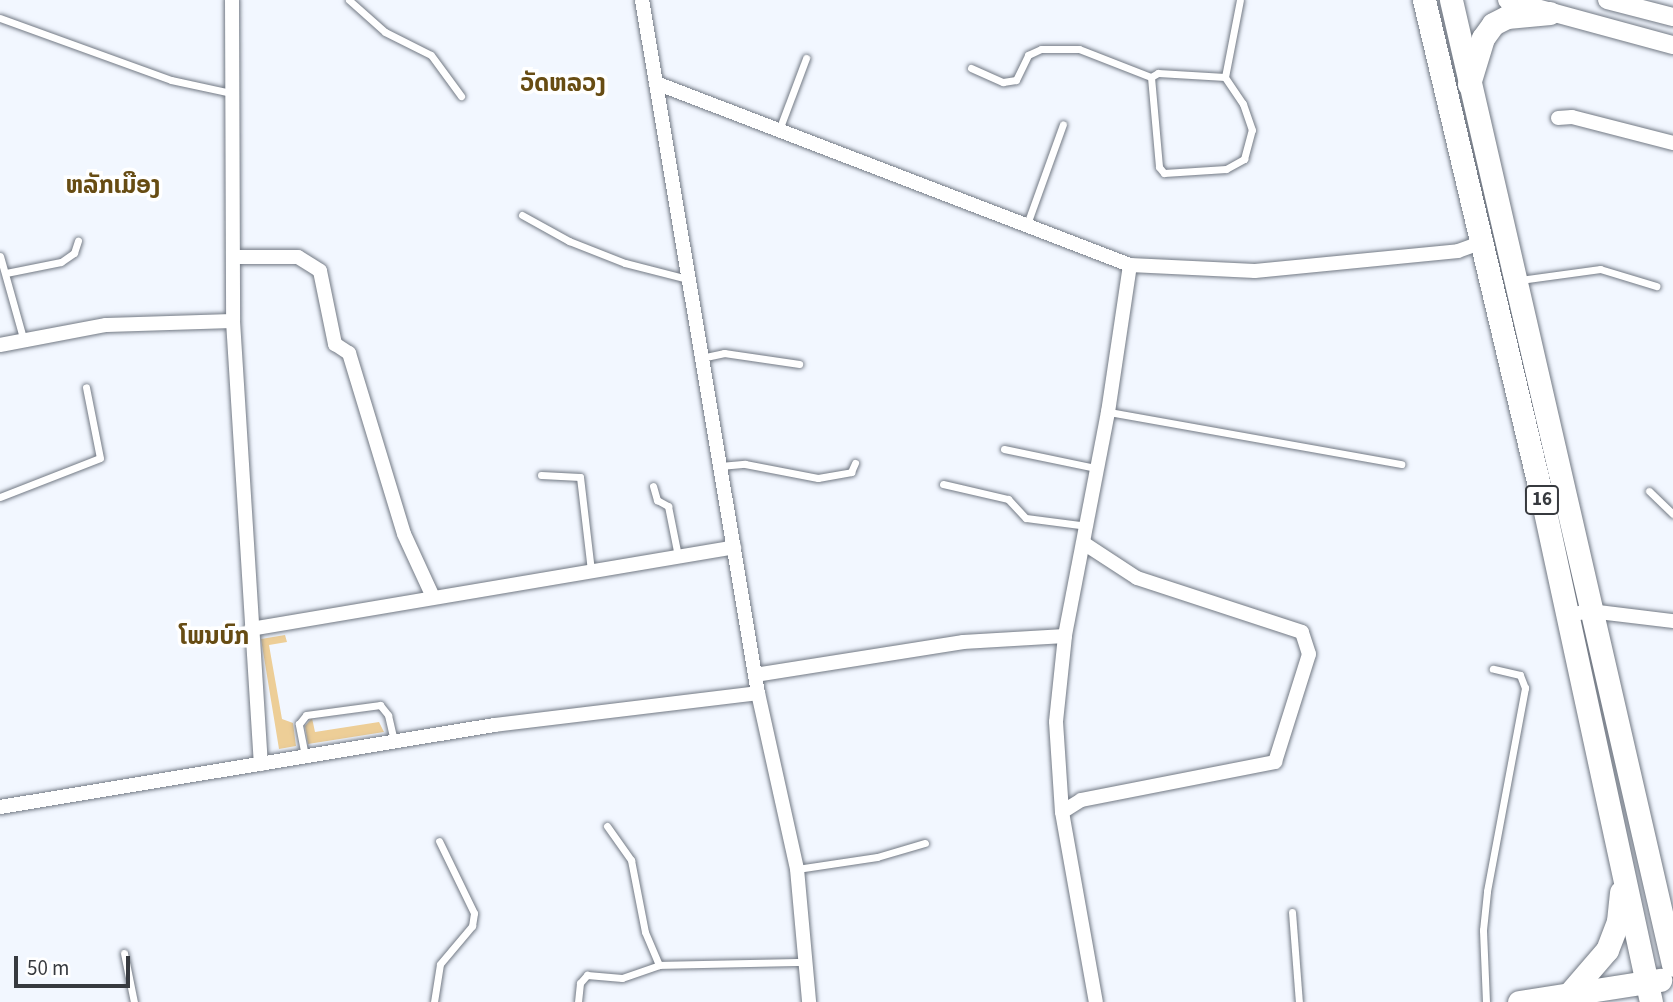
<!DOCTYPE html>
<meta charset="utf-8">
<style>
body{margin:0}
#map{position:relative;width:1673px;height:1002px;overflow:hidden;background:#f2f7ff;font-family:"Source Sans 3","Noto Sans Lao",sans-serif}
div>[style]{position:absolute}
.green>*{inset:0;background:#edce97}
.roads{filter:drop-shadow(0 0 2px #727984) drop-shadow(0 0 2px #727984)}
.service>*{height:7px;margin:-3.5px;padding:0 3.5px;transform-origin:3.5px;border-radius:3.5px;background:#fff}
.minor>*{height:14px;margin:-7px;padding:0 7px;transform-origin:7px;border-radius:7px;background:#fff}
.tertiary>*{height:18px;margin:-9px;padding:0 9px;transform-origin:9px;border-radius:9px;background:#fff}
.primary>*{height:23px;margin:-11.5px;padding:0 11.5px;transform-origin:11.5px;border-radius:11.5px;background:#fff}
.trunk>*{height:23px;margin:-11.5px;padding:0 11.5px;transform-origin:11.5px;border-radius:11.5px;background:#fff}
span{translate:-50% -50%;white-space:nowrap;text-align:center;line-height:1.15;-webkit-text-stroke:7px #fff;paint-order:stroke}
.shield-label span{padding:2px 5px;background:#fff;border:2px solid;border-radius:5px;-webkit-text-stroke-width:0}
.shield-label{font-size:19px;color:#373a3f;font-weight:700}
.quarter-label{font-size:24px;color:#674c13;font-weight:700}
.scale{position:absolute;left:14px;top:956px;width:116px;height:32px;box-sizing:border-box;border:4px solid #373a3f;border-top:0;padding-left:9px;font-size:21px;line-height:24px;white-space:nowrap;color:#373a3f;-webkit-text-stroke:5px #fff;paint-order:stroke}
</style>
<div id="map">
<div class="green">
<div style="clip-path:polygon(285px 635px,287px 642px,269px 645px,282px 719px,293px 723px,296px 746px,279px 749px,261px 639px)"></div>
<div style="clip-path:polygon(312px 718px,315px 732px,379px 722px,384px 732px,308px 744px,305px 726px)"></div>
</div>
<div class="roads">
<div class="service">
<div style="left:349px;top:0;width:48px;rotate:41.6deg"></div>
<div style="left:385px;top:32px;width:51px;rotate:26.6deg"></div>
<div style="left:431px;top:55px;width:51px;rotate:53.8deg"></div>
<div style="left:0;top:18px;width:182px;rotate:19.9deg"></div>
<div style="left:171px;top:80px;width:61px;rotate:12.2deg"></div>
<div style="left:971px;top:68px;width:35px;rotate:24deg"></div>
<div style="left:1003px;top:82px;width:13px;rotate:-9deg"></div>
<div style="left:1016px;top:80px;width:28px;rotate:-64deg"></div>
<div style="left:1028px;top:55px;width:14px;rotate:-25deg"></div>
<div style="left:1041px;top:49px;width:38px"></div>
<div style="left:1079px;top:49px;width:77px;rotate:21.3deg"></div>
<div style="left:1151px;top:77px;width:8px;rotate:-30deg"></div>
<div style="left:1158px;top:73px;width:67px;rotate:3.4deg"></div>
<div style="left:1151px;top:77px;width:90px;rotate:84.9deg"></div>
<div style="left:1159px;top:167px;width:8px;rotate:50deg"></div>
<div style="left:1164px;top:173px;width:62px;rotate:-3.7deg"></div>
<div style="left:1226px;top:169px;width:21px;rotate:-29deg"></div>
<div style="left:1244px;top:159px;width:30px;rotate:-75deg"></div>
<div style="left:1252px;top:130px;width:28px;rotate:-109deg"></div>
<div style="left:1243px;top:104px;width:32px;rotate:-124deg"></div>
<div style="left:1225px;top:77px;width:78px;rotate:-79deg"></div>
<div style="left:779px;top:130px;width:77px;rotate:-69.4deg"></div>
<div style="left:522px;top:215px;width:54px;rotate:29deg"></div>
<div style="left:569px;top:241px;width:60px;rotate:21.4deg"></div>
<div style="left:625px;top:263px;width:65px;rotate:14.3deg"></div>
<div style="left:1026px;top:227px;width:109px;rotate:-70.2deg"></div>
<div style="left:0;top:256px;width:85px;rotate:74.3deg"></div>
<div style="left:6px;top:273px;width:56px;rotate:-11.3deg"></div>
<div style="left:61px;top:262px;width:16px;rotate:-35deg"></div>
<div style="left:74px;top:253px;width:13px;rotate:-72deg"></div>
<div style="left:1520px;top:280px;width:81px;rotate:-7.8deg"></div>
<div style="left:1600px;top:269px;width:59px;rotate:16.9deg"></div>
<div style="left:701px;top:358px;width:24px;rotate:-12deg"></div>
<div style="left:724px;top:353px;width:76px;rotate:8.3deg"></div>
<div style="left:1109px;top:412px;width:297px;rotate:10.1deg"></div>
<div style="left:1004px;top:449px;width:94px;rotate:11.7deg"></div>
<div style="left:720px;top:466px;width:25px;rotate:-5deg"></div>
<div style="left:745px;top:464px;width:74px;rotate:10.9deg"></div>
<div style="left:818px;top:478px;width:34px;rotate:-10deg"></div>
<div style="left:851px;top:472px;width:10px;rotate:-66deg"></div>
<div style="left:541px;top:475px;width:39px;rotate:3deg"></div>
<div style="left:580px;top:477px;width:95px;rotate:83.3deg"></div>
<div style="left:943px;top:484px;width:67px;rotate:13deg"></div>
<div style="left:1008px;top:499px;width:26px;rotate:47deg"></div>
<div style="left:1026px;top:518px;width:62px;rotate:7.5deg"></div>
<div style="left:653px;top:486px;width:15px;rotate:74deg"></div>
<div style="left:657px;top:500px;width:13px;rotate:29deg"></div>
<div style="left:668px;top:506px;width:51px;rotate:78.7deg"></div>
<div style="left:1649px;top:491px;width:33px;rotate:44deg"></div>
<div style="left:0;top:497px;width:107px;rotate:-21.3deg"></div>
<div style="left:100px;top:458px;width:72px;rotate:-101.2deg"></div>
<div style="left:305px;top:756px;width:33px;rotate:-101deg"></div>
<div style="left:299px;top:724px;width:11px;rotate:-52deg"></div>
<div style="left:306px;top:715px;width:75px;rotate:-7.7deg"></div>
<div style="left:380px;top:705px;width:13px;rotate:51deg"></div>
<div style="left:388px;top:715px;width:28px;rotate:77deg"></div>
<div style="left:607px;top:826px;width:42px;rotate:54.8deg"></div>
<div style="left:631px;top:860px;width:73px;rotate:79deg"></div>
<div style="left:645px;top:932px;width:36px;rotate:67deg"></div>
<div style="left:797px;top:869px;width:81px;rotate:-8.5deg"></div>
<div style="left:877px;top:857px;width:50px;rotate:-16.3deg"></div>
<div style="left:1292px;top:912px;width:90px;rotate:85.6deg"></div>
<div style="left:124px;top:953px;width:50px;rotate:78.5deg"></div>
<div style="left:434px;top:1002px;width:38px;rotate:-81deg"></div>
<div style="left:440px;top:964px;width:50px;rotate:-49.9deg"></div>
<div style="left:472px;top:926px;width:13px;rotate:-81deg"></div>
<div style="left:474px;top:913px;width:80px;rotate:-115.9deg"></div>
<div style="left:578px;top:1002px;width:19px;rotate:-84deg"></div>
<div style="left:580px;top:983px;width:11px;rotate:-49deg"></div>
<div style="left:587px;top:975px;width:35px;rotate:5deg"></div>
<div style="left:622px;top:978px;width:39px;rotate:-19deg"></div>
<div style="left:659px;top:965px;width:146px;rotate:-1.2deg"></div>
<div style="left:1486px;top:1002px;width:72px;rotate:-92.4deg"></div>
<div style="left:1483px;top:930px;width:39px;rotate:-84deg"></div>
<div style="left:1487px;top:891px;width:207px;rotate:-79.4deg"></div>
<div style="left:1525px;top:688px;width:14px;rotate:-111deg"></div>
<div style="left:1520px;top:675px;width:28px;rotate:-167deg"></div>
</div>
<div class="minor">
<div style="left:232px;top:0;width:321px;rotate:89.8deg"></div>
<div style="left:233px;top:321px;width:444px;rotate:86.4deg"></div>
<div style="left:642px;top:0;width:703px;rotate:80.5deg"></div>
<div style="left:758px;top:693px;width:180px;rotate:77.5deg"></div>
<div style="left:797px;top:869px;width:134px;rotate:84.8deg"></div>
<div style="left:656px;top:83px;width:508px;rotate:21.01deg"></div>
<div style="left:1130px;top:265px;width:149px;rotate:98.5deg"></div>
<div style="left:1108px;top:412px;width:228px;rotate:100.9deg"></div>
<div style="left:1558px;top:118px;width:14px;rotate:-4deg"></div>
<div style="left:1572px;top:117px;width:104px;rotate:14.4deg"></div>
<div style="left:236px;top:257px;width:62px"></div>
<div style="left:298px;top:257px;width:26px;rotate:32deg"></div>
<div style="left:320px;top:271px;width:75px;rotate:78.4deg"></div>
<div style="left:335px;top:344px;width:17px;rotate:33deg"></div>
<div style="left:349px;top:353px;width:189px;rotate:73.1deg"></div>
<div style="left:404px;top:534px;width:69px;rotate:65.3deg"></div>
<div style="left:1130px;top:265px;width:125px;rotate:2.7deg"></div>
<div style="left:1255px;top:271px;width:204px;rotate:-5.6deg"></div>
<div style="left:1458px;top:251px;width:30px;rotate:-20deg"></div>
<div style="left:0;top:345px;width:108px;rotate:-10.7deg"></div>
<div style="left:106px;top:325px;width:127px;rotate:-1.8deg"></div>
<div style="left:1568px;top:615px;width:22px;rotate:-10deg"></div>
<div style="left:1590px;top:611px;width:84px;rotate:6.9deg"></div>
<div style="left:251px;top:629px;width:490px;rotate:-9.6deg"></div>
<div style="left:755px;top:675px;width:211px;rotate:-9deg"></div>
<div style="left:963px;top:642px;width:102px;rotate:-3.4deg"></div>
<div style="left:1065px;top:636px;width:86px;rotate:96deg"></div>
<div style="left:1056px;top:722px;width:90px;rotate:86.2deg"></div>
<div style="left:1062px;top:812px;width:193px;rotate:79.9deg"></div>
<div style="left:0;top:807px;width:501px;rotate:-9.42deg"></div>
<div style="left:494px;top:725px;width:266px;rotate:-6.9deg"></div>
<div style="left:1062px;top:812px;width:22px;rotate:-32deg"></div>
<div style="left:1081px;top:800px;width:198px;rotate:-11.1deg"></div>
<div style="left:1275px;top:762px;width:113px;rotate:-72.5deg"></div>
<div style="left:1309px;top:654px;width:23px;rotate:-108deg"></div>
<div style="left:1302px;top:632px;width:174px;rotate:-161.9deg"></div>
<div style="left:1137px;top:578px;width:62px;rotate:-146.8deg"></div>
</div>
<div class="tertiary">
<div style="left:1507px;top:0;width:172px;rotate:15.2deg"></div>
<div style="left:1607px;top:0;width:68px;rotate:14.4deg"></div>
</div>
<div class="primary">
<div style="left:1469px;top:84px;width:48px;rotate:-73.1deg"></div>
<div style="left:1483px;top:38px;width:17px;rotate:-54deg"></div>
<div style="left:1493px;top:24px;width:16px;rotate:-27deg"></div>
<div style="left:1507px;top:17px;width:43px;rotate:-5.3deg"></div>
</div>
<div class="trunk">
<div style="left:1424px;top:0;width:521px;rotate:76.68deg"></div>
<div style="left:1544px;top:507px;width:506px;rotate:77.8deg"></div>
<div style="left:1451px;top:0;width:990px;rotate:77.04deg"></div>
<div style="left:1569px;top:994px;width:58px;rotate:-49.2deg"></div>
<div style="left:1607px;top:950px;width:31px;rotate:-69deg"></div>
<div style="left:1618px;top:921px;width:29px;rotate:-84deg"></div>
<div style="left:1519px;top:1002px;width:143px;rotate:-8.9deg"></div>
</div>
</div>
<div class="shield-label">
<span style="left:1542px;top:500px">16</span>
</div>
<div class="quarter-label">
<span style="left:563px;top:84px">ວັດຫລວງ</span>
<span style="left:113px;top:186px">ຫລັກເມືອງ</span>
<span style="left:214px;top:637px">ໂພນບົກ</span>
</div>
<div class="scale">50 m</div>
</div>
